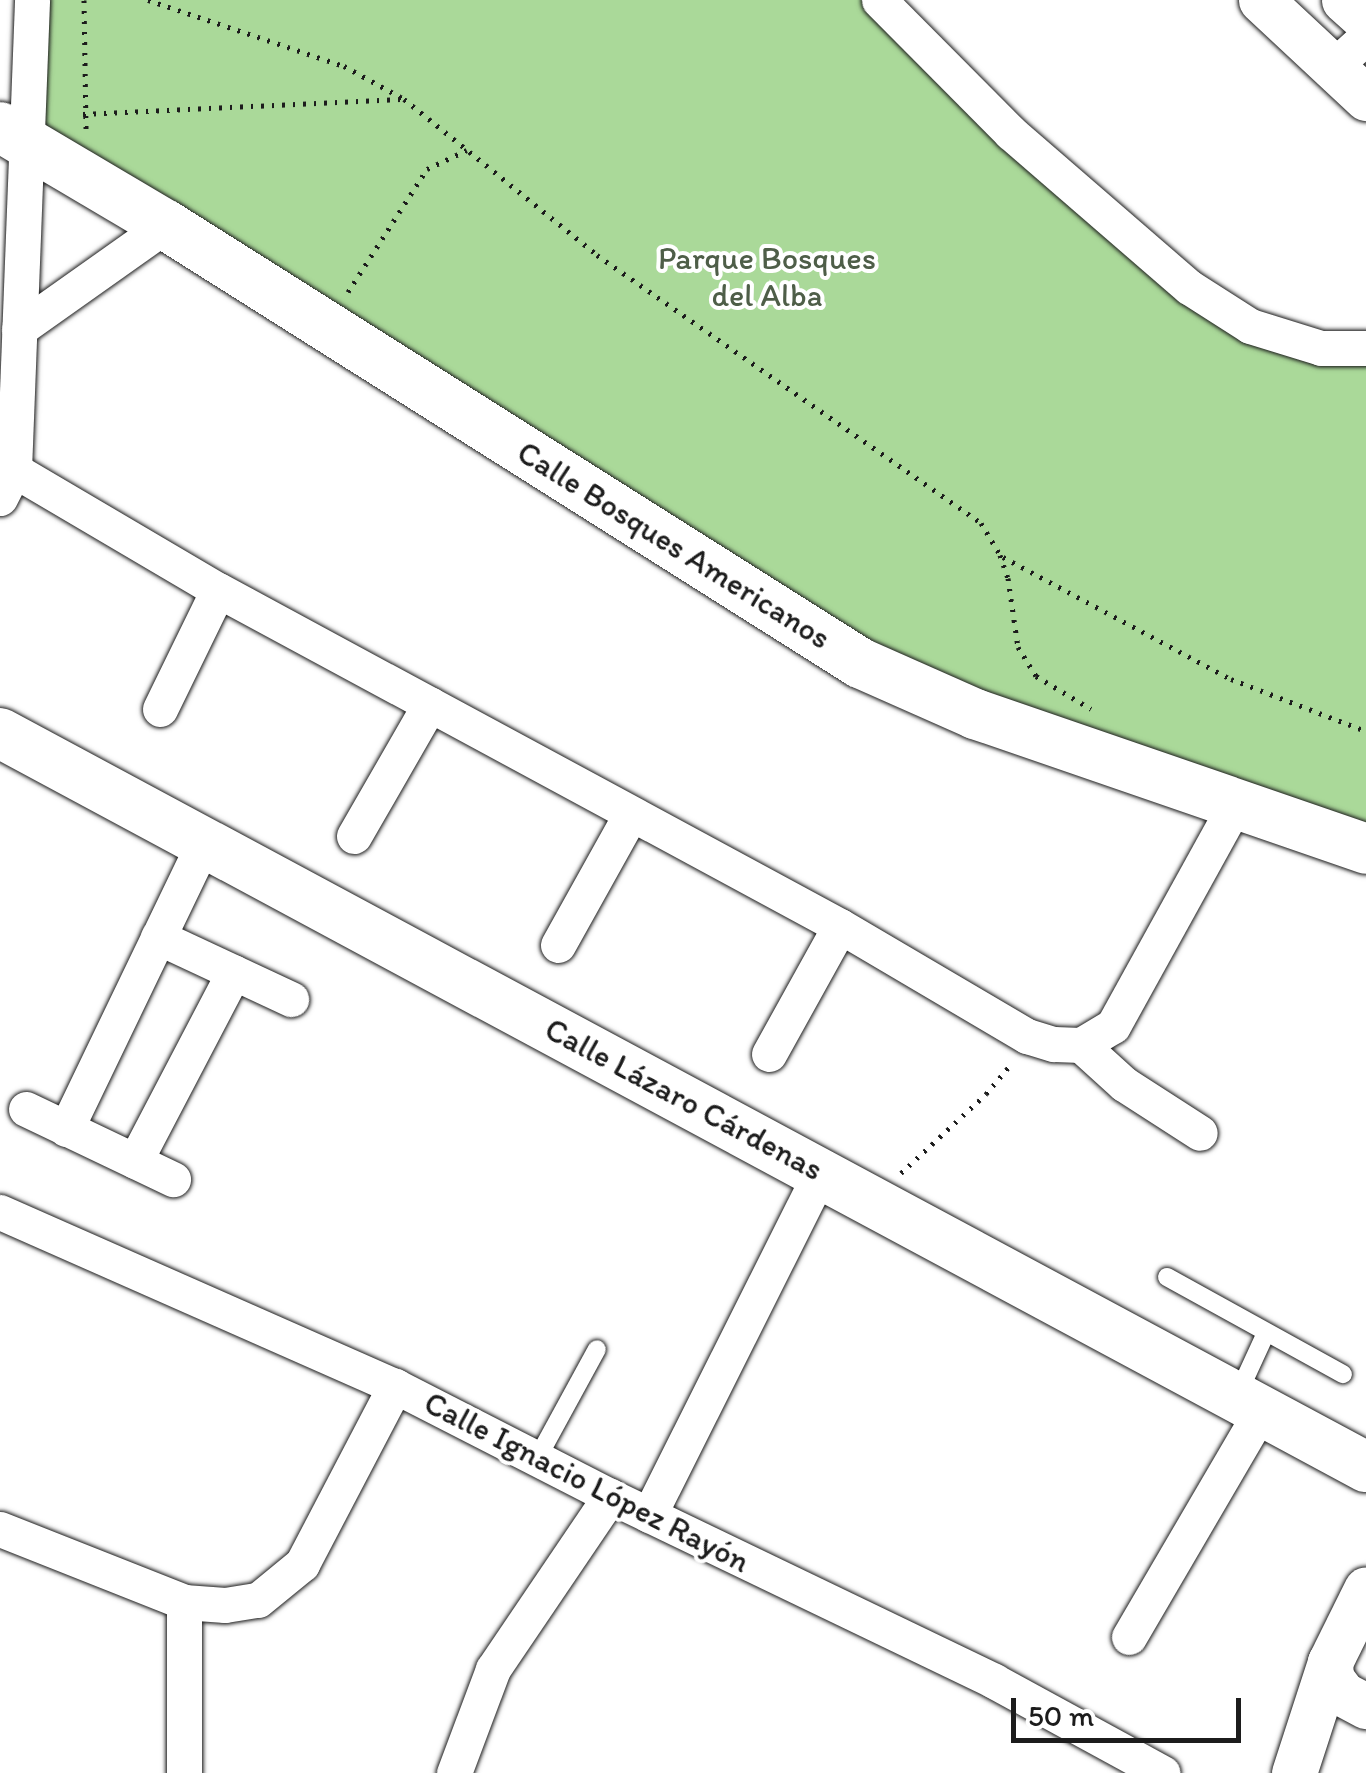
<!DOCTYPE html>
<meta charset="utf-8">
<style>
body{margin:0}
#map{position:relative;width:1366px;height:1773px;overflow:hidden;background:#fff;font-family:Itim,sans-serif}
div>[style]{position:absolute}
.green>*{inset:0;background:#aad999}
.path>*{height:5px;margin-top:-2.5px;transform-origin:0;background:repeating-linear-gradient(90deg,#1c1c1c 0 2.5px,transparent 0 10.5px)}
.roads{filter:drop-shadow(0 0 2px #1c1c1c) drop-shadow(0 0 2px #1c1c1c)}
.service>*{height:18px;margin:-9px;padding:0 9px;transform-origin:9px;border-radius:9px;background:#fff}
.minor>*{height:35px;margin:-17.5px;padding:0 17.5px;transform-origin:17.5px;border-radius:17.5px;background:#fff}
.tertiary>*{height:45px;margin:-22.5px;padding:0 22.5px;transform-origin:22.5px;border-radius:22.5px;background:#fff}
.secondary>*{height:50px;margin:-25px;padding:0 25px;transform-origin:25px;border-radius:25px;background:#fff}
span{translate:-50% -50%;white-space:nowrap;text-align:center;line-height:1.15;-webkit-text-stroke:8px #fff;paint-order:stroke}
.park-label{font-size:32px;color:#4e5e48}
.street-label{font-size:32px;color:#1c1c1c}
.scale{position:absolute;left:1011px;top:1698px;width:230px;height:45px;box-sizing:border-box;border:5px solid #1c1c1c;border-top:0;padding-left:12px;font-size:30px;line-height:35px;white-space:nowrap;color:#1c1c1c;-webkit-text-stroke:8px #fff;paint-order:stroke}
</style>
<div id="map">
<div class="green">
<div style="clip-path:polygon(32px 0,879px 0,1189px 287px,1366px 348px,1366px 845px,975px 714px,30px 143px)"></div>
</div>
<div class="path">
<div style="left:84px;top:0;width:129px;rotate:89.1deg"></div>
<div style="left:148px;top:0;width:207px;rotate:18.6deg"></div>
<div style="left:344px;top:66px;width:68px;rotate:28.8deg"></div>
<div style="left:404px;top:99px;width:248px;rotate:38.9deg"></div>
<div style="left:597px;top:255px;width:468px;rotate:34.9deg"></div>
<div style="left:981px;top:523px;width:37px;rotate:59deg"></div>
<div style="left:1000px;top:555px;width:24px;rotate:71deg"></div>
<div style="left:1008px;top:578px;width:70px;rotate:81.8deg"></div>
<div style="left:1018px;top:647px;width:34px;rotate:58deg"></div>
<div style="left:1036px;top:676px;width:64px;rotate:31deg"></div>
<div style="left:83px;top:114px;width:318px;rotate:-2.7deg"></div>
<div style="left:348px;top:292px;width:146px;rotate:-57.3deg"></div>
<div style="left:427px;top:169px;width:44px;rotate:-25.4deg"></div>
<div style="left:1003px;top:557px;width:259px;rotate:28.2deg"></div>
<div style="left:1231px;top:679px;width:145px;rotate:21.1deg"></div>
<div style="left:901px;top:1173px;width:116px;rotate:-42.9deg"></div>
<div style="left:986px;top:1094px;width:38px;rotate:-50deg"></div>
</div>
<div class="roads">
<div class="service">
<div style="left:1167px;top:1277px;width:201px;rotate:28.9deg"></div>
<div style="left:1237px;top:1396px;width:69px;rotate:-65.3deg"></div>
<div style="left:537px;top:1459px;width:125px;rotate:-61.4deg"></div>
</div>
<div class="minor">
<div style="left:879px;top:0;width:187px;rotate:45.2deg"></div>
<div style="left:1011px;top:133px;width:235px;rotate:40.9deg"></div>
<div style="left:1189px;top:287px;width:72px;rotate:32.6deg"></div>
<div style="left:1250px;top:326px;width:74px;rotate:17.2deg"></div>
<div style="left:1321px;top:348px;width:45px"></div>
<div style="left:1333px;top:67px;width:45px;rotate:-42.3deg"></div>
<div style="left:19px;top:329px;width:180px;rotate:-35.3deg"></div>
<div style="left:14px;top:470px;width:237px;rotate:30.5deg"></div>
<div style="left:218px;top:590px;width:707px;rotate:28.38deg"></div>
<div style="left:840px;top:926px;width:217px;rotate:30.5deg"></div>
<div style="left:1027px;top:1036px;width:28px;rotate:17deg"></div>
<div style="left:1054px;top:1044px;width:27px;rotate:2deg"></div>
<div style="left:1081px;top:1045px;width:37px;rotate:-31deg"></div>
<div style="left:1113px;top:1026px;width:252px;rotate:-61.1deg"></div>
<div style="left:0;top:498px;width:31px;rotate:-63deg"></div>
<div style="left:14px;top:470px;width:470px;rotate:-87.8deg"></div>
<div style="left:160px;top:709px;width:132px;rotate:-64deg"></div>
<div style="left:354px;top:836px;width:152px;rotate:-60.1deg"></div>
<div style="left:158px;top:937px;width:147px;rotate:25deg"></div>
<div style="left:558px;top:945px;width:150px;rotate:-60.9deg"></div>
<div style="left:1081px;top:1045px;width:58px;rotate:42.2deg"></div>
<div style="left:1124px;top:1084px;width:90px;rotate:32.8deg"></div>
<div style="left:769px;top:1054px;width:146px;rotate:-61deg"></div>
<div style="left:26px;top:1109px;width:163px;rotate:25.5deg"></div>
<div style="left:66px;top:1129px;width:316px;rotate:-64.3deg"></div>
<div style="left:135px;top:1161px;width:213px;rotate:-62.4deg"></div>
<div style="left:0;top:1212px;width:432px;rotate:23.8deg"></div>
<div style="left:395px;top:1386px;width:242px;rotate:27.1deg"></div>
<div style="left:610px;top:1496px;width:426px;rotate:25.7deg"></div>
<div style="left:994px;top:1681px;width:192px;rotate:28.6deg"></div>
<div style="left:649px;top:1515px;width:385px;rotate:-63.4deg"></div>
<div style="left:0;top:1529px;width:198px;rotate:21.6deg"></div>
<div style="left:184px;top:1602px;width:41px;rotate:4.2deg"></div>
<div style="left:225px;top:1605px;width:33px;rotate:-9deg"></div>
<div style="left:258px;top:1600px;width:57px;rotate:-39.3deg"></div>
<div style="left:302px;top:1564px;width:201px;rotate:-62.4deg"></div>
<div style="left:1129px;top:1637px;width:259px;rotate:-59.7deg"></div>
<div style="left:184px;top:1773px;width:171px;rotate:-90deg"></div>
<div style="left:454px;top:1773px;width:111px;rotate:-69.4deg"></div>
<div style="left:493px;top:1669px;width:209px;rotate:-55.9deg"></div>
</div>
<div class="tertiary">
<div style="left:1261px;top:0;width:144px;rotate:43deg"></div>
<div style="left:1344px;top:0;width:30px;rotate:42deg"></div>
<div style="left:1330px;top:1662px;width:16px;rotate:86deg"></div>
<div style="left:1331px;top:1678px;width:20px;rotate:53deg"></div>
<div style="left:1343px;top:1694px;width:26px;rotate:28deg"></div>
<div style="left:1294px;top:1773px;width:117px;rotate:-72deg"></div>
<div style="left:1330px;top:1662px;width:81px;rotate:-63.7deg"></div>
</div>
<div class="secondary">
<div style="left:0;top:127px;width:193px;rotate:30.6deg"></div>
<div style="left:166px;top:225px;width:821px;rotate:32.26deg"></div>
<div style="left:860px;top:663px;width:126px;rotate:23.9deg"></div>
<div style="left:975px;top:714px;width:414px;rotate:19deg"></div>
<div style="left:0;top:733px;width:1551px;rotate:28.25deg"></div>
</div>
</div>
<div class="park-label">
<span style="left:767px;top:277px">Parque Bosques<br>del Alba</span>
</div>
<div class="street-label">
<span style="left:674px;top:545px;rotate:32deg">Calle Bosques Americanos</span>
<span style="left:684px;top:1099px;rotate:28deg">Calle Lázaro Cárdenas</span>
<span style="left:587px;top:1482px;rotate:27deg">Calle Ignacio López Rayón</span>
</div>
<div class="scale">50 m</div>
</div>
